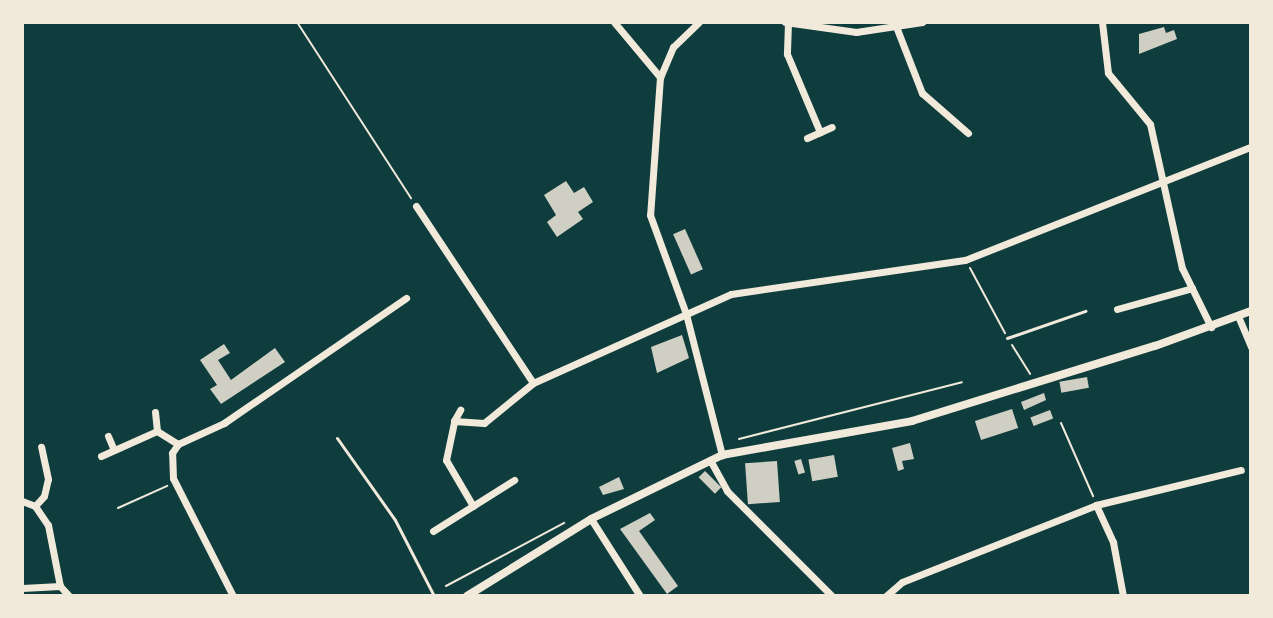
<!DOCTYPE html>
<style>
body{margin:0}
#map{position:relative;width:1273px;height:618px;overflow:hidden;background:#0f3d3e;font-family:"PT Sans",sans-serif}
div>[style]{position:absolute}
.building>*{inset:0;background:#cfcfc3;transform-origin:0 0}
.path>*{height:2px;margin:-1px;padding:0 1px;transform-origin:1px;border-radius:1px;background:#f1e9da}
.service>*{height:3px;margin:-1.5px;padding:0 1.5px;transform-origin:1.5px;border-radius:1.5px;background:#f1e9da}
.minor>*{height:7px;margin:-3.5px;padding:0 3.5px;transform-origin:3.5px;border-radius:3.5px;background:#f1e9da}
.tertiary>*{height:8px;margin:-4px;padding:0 4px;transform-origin:4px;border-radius:4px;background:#f1e9da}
span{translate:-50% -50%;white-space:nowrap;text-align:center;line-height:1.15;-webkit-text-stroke:8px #f1e9da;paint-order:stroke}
.frame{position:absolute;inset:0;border:24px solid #f1e9da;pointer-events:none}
</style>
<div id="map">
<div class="building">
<div style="clip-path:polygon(1164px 27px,1166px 33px,1174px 30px,1177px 39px,1139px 54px,1139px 34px)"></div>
<div style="clip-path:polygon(566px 181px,574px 193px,584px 187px,593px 202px,578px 212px,583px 219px,557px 237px,547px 222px,556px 215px,544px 195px)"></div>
<div style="left:685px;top:229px;width:44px;height:13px;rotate:66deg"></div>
<div style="clip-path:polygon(682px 335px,689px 358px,657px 373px,651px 347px)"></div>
<div style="clip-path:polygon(224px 344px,230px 353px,218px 360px,231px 380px,275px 348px,285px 362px,221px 404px,210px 389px,217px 385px,200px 360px)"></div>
<div style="left:1087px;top:377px;width:11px;height:28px;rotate:80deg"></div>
<div style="clip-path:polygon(1044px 393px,1046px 400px,1024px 410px,1021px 402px)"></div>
<div style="left:1012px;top:409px;width:20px;height:39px;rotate:72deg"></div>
<div style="left:1050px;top:410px;width:9px;height:21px;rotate:69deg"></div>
<div style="clip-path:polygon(910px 443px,914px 459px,902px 461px,904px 469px,898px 471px,892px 448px)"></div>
<div style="left:834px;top:455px;width:22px;height:26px;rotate:80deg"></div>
<div style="left:801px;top:459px;width:14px;height:7px;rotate:73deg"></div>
<div style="left:777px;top:461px;width:41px;height:32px;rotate:86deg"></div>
<div style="left:705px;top:471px;width:23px;height:9px;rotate:45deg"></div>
<div style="clip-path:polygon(619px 477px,624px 489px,603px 495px,599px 487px)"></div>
<div style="clip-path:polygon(650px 513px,655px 520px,639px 531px,678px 586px,667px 594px,620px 529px)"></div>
</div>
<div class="path">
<div style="left:297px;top:22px;width:210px;rotate:57.1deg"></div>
<div style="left:970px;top:268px;width:74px;rotate:61.7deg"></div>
<div style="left:1012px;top:345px;width:34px;rotate:58deg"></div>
<div style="left:1061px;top:423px;width:80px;rotate:66.3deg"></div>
<div style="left:739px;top:439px;width:230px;rotate:-14.3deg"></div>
<div style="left:118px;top:508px;width:54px;rotate:-24.2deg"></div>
<div style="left:446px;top:586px;width:134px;rotate:-28.1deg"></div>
</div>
<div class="service">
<div style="left:1007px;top:338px;width:83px;rotate:-19.1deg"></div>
<div style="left:337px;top:438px;width:100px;rotate:54.7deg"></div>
<div style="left:395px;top:520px;width:85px;rotate:62.8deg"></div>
</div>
<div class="minor">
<div style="left:614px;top:22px;width:72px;rotate:50.1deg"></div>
<div style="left:699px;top:22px;width:36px;rotate:136deg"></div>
<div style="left:673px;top:47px;width:33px;rotate:113deg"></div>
<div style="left:660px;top:77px;width:138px;rotate:94.1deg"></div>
<div style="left:650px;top:215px;width:105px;rotate:70deg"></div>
<div style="left:686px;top:314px;width:146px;rotate:75.7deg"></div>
<div style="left:785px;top:22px;width:72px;rotate:8deg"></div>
<div style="left:856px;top:32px;width:67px;rotate:-8.6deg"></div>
<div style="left:1102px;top:22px;width:51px;rotate:83.3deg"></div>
<div style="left:1108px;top:73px;width:66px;rotate:50.5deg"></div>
<div style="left:1150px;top:124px;width:148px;rotate:77.5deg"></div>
<div style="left:1182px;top:268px;width:66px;rotate:63.8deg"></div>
<div style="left:788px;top:23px;width:31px;rotate:92deg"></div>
<div style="left:787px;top:54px;width:85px;rotate:67.1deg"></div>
<div style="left:897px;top:29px;width:69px;rotate:68.7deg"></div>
<div style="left:922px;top:93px;width:61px;rotate:41deg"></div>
<div style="left:807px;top:138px;width:27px;rotate:-24deg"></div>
<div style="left:416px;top:206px;width:212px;rotate:56.5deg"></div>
<div style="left:1117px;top:309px;width:78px;rotate:-15.6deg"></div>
<div style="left:1238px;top:316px;width:34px;rotate:67deg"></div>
<div style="left:155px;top:412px;width:19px;rotate:84deg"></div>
<div style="left:454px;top:421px;width:13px;rotate:-61deg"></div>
<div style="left:108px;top:436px;width:15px;rotate:67deg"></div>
<div style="left:101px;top:456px;width:61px;rotate:-24.1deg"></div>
<div style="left:157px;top:431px;width:25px;rotate:32deg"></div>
<div style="left:710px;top:460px;width:35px;rotate:61deg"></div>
<div style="left:727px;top:491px;width:148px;rotate:45deg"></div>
<div style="left:22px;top:501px;width:14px;rotate:21deg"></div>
<div style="left:35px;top:506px;width:23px;rotate:56deg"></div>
<div style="left:48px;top:525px;width:62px;rotate:78.9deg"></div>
<div style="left:60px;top:586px;width:13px;rotate:48deg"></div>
<div style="left:1096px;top:505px;width:41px;rotate:65.3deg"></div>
<div style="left:1113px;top:542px;width:55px;rotate:79.5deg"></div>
<div style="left:35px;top:506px;width:13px;rotate:-48deg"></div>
<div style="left:44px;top:496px;width:17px;rotate:-77deg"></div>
<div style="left:48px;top:479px;width:33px;rotate:-102deg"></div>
<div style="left:473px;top:506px;width:53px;rotate:-120.4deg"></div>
<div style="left:446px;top:460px;width:40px;rotate:-78deg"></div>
<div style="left:454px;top:421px;width:30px;rotate:4deg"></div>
<div style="left:484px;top:423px;width:63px;rotate:-39.2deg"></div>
<div style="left:533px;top:383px;width:217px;rotate:-24.2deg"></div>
<div style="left:731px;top:294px;width:236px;rotate:-8.3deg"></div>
<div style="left:965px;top:260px;width:308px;rotate:-21.6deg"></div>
<div style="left:591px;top:519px;width:91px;rotate:57.5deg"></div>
<div style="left:433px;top:531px;width:96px;rotate:-32.2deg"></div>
<div style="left:22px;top:588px;width:38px;rotate:-3deg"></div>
<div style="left:233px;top:596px;width:132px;rotate:-117deg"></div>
<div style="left:173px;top:478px;width:25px;rotate:-92deg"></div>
<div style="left:172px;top:453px;width:11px;rotate:-56deg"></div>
<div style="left:178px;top:444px;width:51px;rotate:-24.5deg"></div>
<div style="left:224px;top:423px;width:221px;rotate:-34.5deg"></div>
<div style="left:886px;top:596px;width:21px;rotate:-41deg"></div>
<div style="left:902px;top:582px;width:209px;rotate:-21.6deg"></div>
<div style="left:1096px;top:505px;width:149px;rotate:-13.6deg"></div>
</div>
<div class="tertiary">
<div style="left:467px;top:596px;width:146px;rotate:-31.8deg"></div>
<div style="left:591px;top:519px;width:146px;rotate:-26deg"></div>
<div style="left:722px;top:455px;width:193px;rotate:-10.1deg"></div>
<div style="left:912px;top:421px;width:254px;rotate:-17.2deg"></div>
<div style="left:1155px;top:346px;width:102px;rotate:-20deg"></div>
</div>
<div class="frame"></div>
</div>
